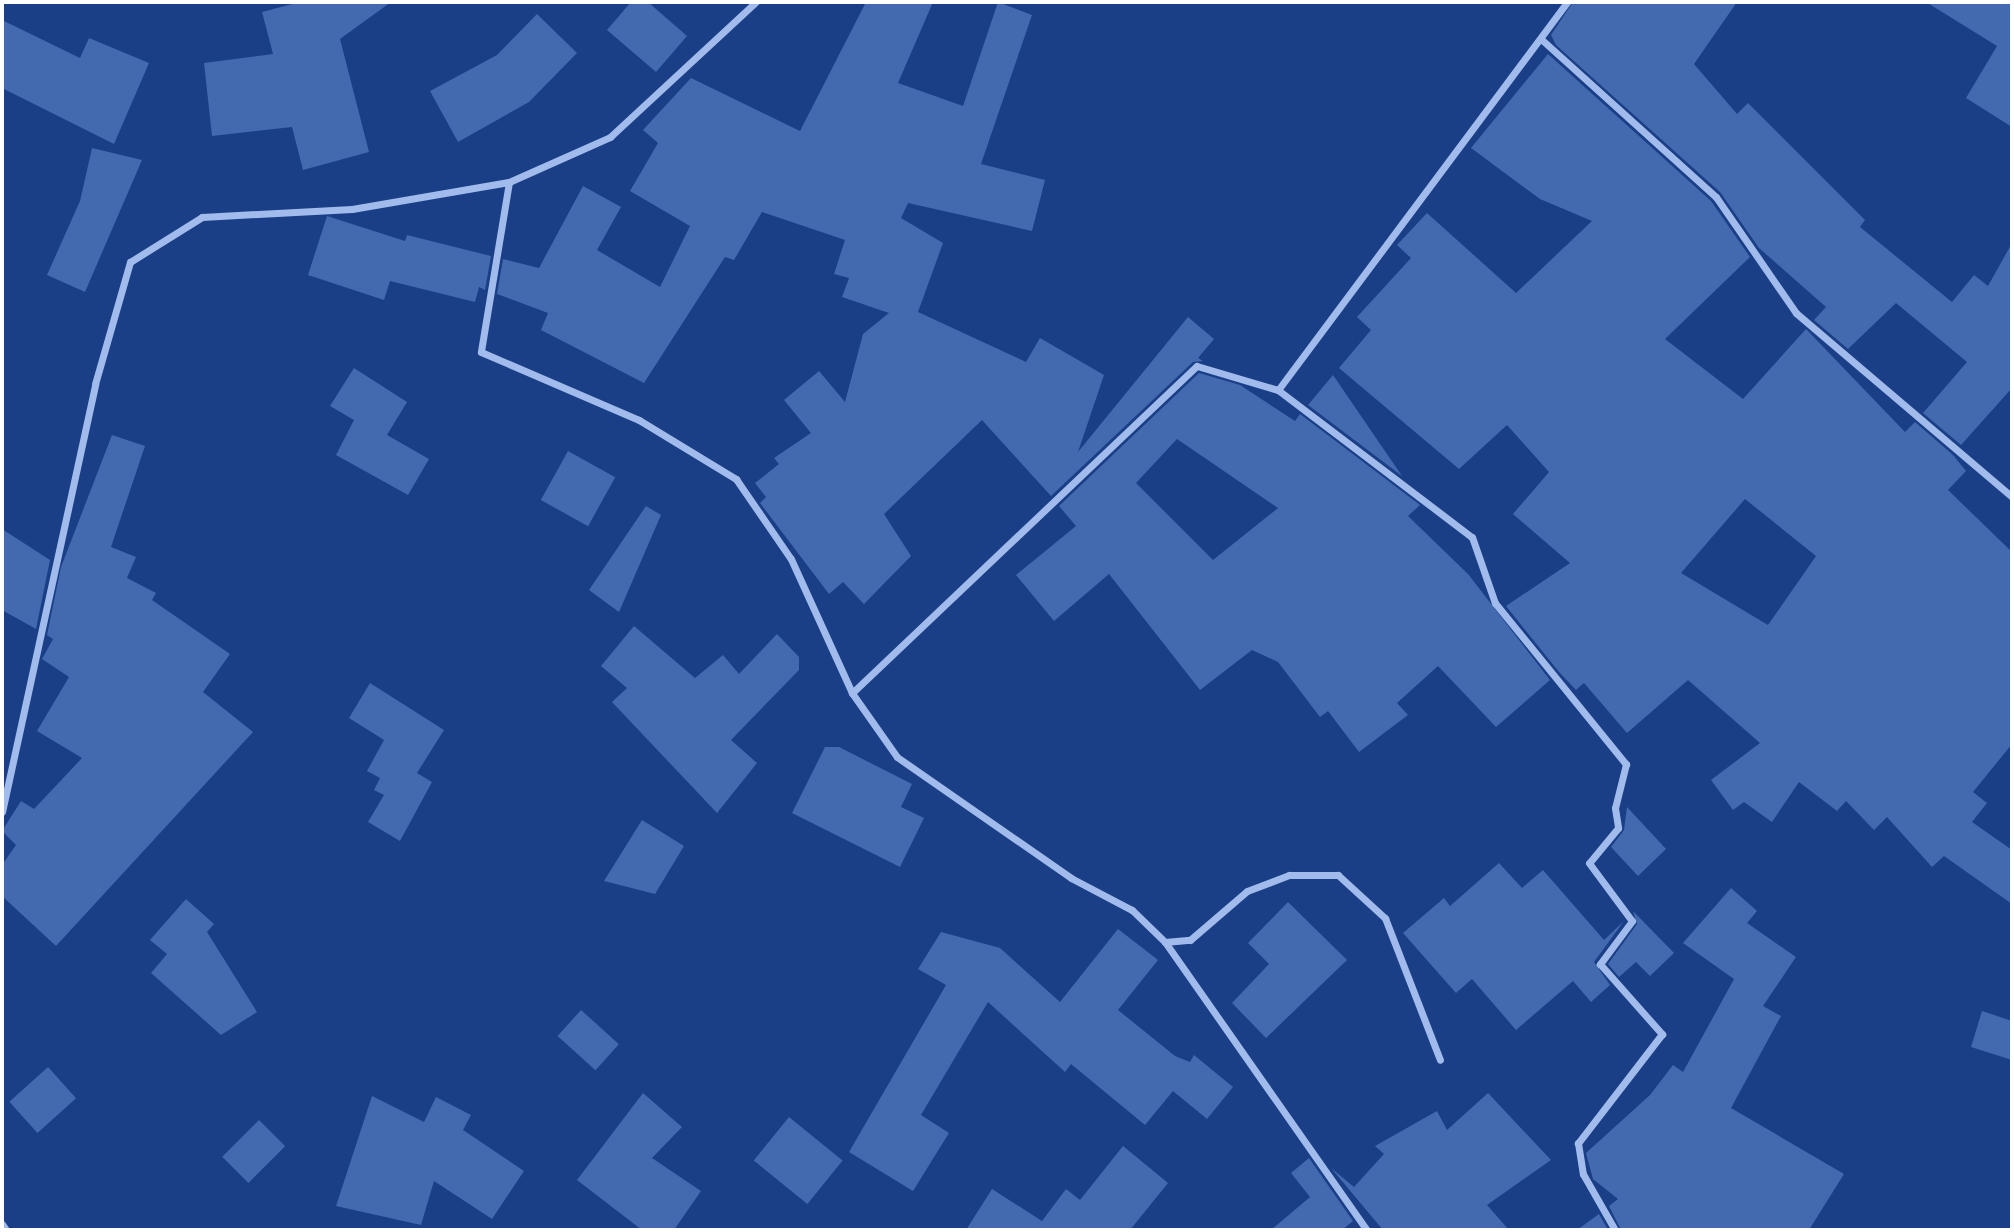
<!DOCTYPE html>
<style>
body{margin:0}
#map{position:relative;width:2014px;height:1232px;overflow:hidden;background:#1a3f86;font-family:Overpass,sans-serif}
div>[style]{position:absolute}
.building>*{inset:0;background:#4369af;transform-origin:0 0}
.minor>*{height:7px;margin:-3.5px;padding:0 3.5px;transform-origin:3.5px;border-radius:3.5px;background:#a1bcec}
span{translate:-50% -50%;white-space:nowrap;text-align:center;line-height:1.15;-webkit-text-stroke:7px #1a3f86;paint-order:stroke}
.frame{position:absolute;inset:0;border:4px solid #fff;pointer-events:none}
</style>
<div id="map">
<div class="building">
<div style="clip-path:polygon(300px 2px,391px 2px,340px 39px,369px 152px,303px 170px,292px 127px,212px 136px,204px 63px,273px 54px,262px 12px)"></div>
<div style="clip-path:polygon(631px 2px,648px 2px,687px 36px,656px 72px,607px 30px)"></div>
<div style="clip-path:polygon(866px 2px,933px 2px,898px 83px,963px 106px,998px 2px,1032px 15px,981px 164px,1045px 180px,1032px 231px,908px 203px,901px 218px,943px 243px,918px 312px,1026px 362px,1040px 338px,1104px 375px,1078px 452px,1188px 317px,1214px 339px,1198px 358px,1203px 361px,1193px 362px,1051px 496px,982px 420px,884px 514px,911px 556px,864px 604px,843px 582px,829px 594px,760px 503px,766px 497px,755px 483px,779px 464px,774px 458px,811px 433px,784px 400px,819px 371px,845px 402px,863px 334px,889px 313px,842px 297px,849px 278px,834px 274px,845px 240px,762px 212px,734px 260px,725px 257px,644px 383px,541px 330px,548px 313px,497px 294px,503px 259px,539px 268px,583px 186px,621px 207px,597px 250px,660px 287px,690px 226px,630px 191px,658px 143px,643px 130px,691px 78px,800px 131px)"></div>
<div style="clip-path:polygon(1573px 2px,1737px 2px,1694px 64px,1737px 114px,1748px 103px,1865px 220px,1860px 227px,1952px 302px,1974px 275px,1988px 286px,2012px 243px,2012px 388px,1961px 445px,1923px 413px,1967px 362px,1896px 303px,1848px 349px,1814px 320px,1826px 307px,1759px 248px,1720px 192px,1556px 45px,1551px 35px)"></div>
<div style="clip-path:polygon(1926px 2px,2012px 2px,2012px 127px,1966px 98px,1997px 46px)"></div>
<div style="clip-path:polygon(537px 14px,577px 53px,529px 102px,458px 142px,430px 91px,497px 55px)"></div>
<div style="clip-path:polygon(2px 20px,80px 58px,89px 38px,149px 63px,114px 144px,2px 88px)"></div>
<div style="clip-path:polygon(evenodd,1548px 54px,1711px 201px,1750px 257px,1665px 339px,1743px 399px,1806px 329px,1905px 432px,1915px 422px,1953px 455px,1966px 471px,1948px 490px,2012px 552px,2012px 744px,1973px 792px,1987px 803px,1972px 822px,2012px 850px,2012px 904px,1944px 856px,1932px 867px,1887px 817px,1874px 830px,1846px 801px,1837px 811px,1799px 782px,1772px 822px,1744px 802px,1733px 810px,1711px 780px,1760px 743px,1688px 680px,1627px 733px,1584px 683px,1576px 690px,1559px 672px,1506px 606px,1570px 563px,1513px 514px,1549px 472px,1507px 425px,1459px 469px,1339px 368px,1371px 330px,1357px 317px,1411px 258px,1397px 245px,1427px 213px,1516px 293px,1592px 221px,1540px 199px,1471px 148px,1548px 54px,1745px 499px,1816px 556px,1768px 625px,1681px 573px,1745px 499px)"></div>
<div style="clip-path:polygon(92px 148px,142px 160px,85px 292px,47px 275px,80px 201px)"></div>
<div style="clip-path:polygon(327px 216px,405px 241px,407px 235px,491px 256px,485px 290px,479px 287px,475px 302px,390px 281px,384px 300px,308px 275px)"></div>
<div style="clip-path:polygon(354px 368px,407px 402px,387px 435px,429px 459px,408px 495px,336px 455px,354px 420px,330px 406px)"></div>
<div style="clip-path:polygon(evenodd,1199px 373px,1240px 385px,1295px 421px,1300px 414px,1420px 505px,1408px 516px,1468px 574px,1550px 680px,1496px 727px,1438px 666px,1397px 703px,1408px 715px,1359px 752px,1328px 711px,1320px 717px,1278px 662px,1252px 650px,1200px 690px,1109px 574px,1054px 621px,1016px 575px,1076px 526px,1059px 506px,1199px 373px,1177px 439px,1278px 508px,1213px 560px,1136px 483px,1177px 439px)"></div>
<div style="clip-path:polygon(1333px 375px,1402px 476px,1308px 405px)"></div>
<div style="clip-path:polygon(112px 435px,145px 446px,111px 547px,136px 557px,127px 578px,156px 593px,152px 600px,230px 654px,203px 692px,253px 732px,56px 946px,2px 896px,2px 865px,16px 845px,2px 831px,21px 801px,34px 809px,82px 758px,37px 731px,69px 677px,42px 659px,53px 639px,47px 635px,61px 567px)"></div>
<div style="left:568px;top:451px;width:54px;height:56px;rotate:29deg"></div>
<div style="clip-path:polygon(646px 506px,661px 515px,619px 612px,589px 590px)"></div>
<div style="clip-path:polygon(2px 529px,50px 560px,36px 629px,2px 610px)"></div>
<div style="clip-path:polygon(634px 626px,695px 678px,723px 655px,739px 674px,777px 634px,799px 657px,799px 670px,731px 740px,757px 763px,717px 813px,612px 702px,627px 688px,601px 666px)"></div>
<div style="clip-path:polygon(370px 683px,444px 730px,417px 773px,432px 782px,400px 841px,368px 822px,384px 795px,374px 790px,380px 778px,367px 771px,384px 740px,349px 718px)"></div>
<div style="clip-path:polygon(825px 747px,839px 747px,912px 784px,901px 807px,924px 818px,900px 867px,792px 813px)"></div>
<div style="clip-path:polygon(1627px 807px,1666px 849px,1638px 876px,1611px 847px,1624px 830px)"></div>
<div style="clip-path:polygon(642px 820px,684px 846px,655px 894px,604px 881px)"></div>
<div style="clip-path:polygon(1499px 863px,1522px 888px,1543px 870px,1604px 940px,1624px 921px,1594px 962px,1610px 985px,1591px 1002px,1573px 981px,1516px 1030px,1472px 979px,1456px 993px,1403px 933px,1444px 898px,1450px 906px)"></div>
<div style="clip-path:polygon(1731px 888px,1757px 911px,1747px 923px,1796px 957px,1763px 1006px,1781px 1016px,1731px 1108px,1844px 1174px,1809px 1230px,1621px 1230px,1609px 1206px,1618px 1199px,1593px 1179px,1586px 1153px,1650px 1095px,1673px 1065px,1683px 1072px,1734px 979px,1683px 943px)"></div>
<div style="clip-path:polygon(186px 899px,214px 924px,207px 932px,257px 1012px,221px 1035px,151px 973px,167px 954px,150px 940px)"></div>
<div style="clip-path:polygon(1288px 902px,1347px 960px,1266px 1038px,1232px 1003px,1269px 964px,1248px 943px)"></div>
<div style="clip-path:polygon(1633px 911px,1674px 953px,1650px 976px,1636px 962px,1619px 977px,1608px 964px,1637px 924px)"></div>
<div style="clip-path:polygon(1118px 929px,1158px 960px,1118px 1010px,1175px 1056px,1190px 1062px,1194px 1055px,1233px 1087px,1207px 1119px,1173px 1091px,1145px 1125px,1071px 1064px,1065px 1072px,988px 1002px,921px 1115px,949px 1133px,913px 1191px,849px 1152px,946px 985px,918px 969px,941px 932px,1000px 948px,1060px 1002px)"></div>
<div style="left:581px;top:1010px;width:51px;height:35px;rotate:42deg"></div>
<div style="clip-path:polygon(1982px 1011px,2012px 1021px,2012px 1060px,1971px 1047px)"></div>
<div style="left:48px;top:1067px;width:42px;height:52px;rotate:48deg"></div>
<div style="clip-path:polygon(643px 1093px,682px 1127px,652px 1158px,701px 1191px,674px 1230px,642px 1230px,577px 1180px)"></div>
<div style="clip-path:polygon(1488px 1093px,1551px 1160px,1487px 1205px,1509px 1230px,1383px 1230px,1331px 1168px,1354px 1187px,1384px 1154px,1375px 1146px,1437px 1111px,1447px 1130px)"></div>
<div style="clip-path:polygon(372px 1096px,424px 1122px,436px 1097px,471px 1115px,463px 1130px,524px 1171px,492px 1219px,434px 1181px,421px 1225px,336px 1206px)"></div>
<div style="left:789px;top:1117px;width:69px;height:56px;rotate:39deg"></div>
<div style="left:259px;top:1120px;width:37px;height:52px;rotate:45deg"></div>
<div style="clip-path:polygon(1123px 1146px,1168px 1183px,1130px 1230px,966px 1230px,992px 1189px,1042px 1221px,1066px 1189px,1080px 1200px)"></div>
<div style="clip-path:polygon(1309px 1158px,1353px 1221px,1342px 1230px,1271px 1230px,1310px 1197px,1291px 1173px)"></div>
<div style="clip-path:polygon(1599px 1214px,1608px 1230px,1577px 1230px)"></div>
</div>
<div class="minor">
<div style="left:1541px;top:39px;width:236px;rotate:42.1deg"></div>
<div style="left:1716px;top:197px;width:141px;rotate:55.4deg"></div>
<div style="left:1796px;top:313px;width:284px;rotate:40.4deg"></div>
<div style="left:509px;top:182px;width:172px;rotate:99.4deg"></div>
<div style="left:481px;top:352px;width:172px;rotate:23.3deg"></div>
<div style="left:639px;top:420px;width:114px;rotate:31.3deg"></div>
<div style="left:736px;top:479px;width:97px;rotate:55.5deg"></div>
<div style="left:791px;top:559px;width:147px;rotate:65.5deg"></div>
<div style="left:852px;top:693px;width:78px;rotate:54.9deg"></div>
<div style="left:897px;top:757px;width:212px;rotate:34.8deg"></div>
<div style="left:1071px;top:878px;width:69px;rotate:27.7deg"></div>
<div style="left:1132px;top:910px;width:46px;rotate:44.1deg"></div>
<div style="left:1165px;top:942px;width:25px;rotate:-5deg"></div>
<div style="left:1190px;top:940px;width:75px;rotate:-40.7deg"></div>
<div style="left:1247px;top:891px;width:45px;rotate:-20.9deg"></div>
<div style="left:1289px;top:875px;width:49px"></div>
<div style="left:1338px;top:875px;width:64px;rotate:42.5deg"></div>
<div style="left:1385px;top:918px;width:152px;rotate:68.8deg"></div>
<div style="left:1278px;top:390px;width:243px;rotate:37.2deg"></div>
<div style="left:1472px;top:537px;width:70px;rotate:70.8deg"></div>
<div style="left:1495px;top:603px;width:208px;rotate:50.9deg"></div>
<div style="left:1626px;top:764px;width:45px;rotate:104deg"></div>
<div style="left:1615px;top:808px;width:20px;rotate:81deg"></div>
<div style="left:1618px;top:828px;width:45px;rotate:129.6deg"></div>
<div style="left:1589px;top:863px;width:72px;rotate:53.4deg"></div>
<div style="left:1632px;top:921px;width:54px;rotate:126.7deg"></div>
<div style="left:1600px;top:964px;width:94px;rotate:48.5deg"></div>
<div style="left:1662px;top:1034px;width:138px;rotate:127.6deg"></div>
<div style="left:1578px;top:1143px;width:31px;rotate:81deg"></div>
<div style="left:1583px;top:1174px;width:64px;rotate:60.3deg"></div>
<div style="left:852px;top:693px;width:475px;rotate:-43.5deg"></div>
<div style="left:1197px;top:366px;width:84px;rotate:16.5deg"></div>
<div style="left:1278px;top:390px;width:484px;rotate:-53.3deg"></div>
<div style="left:2px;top:812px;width:438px;rotate:-77.7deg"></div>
<div style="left:95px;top:384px;width:127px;rotate:-74deg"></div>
<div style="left:130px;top:262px;width:85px;rotate:-32deg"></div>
<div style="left:202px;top:217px;width:150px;rotate:-3.1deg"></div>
<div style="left:352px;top:209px;width:159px;rotate:-9.8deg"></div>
<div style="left:509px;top:182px;width:111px;rotate:-24deg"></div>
<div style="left:610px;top:137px;width:199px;rotate:-42.8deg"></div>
<div style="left:1165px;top:942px;width:352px;rotate:55deg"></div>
<div style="left:2px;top:1224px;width:7px;rotate:56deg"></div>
</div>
<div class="frame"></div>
</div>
